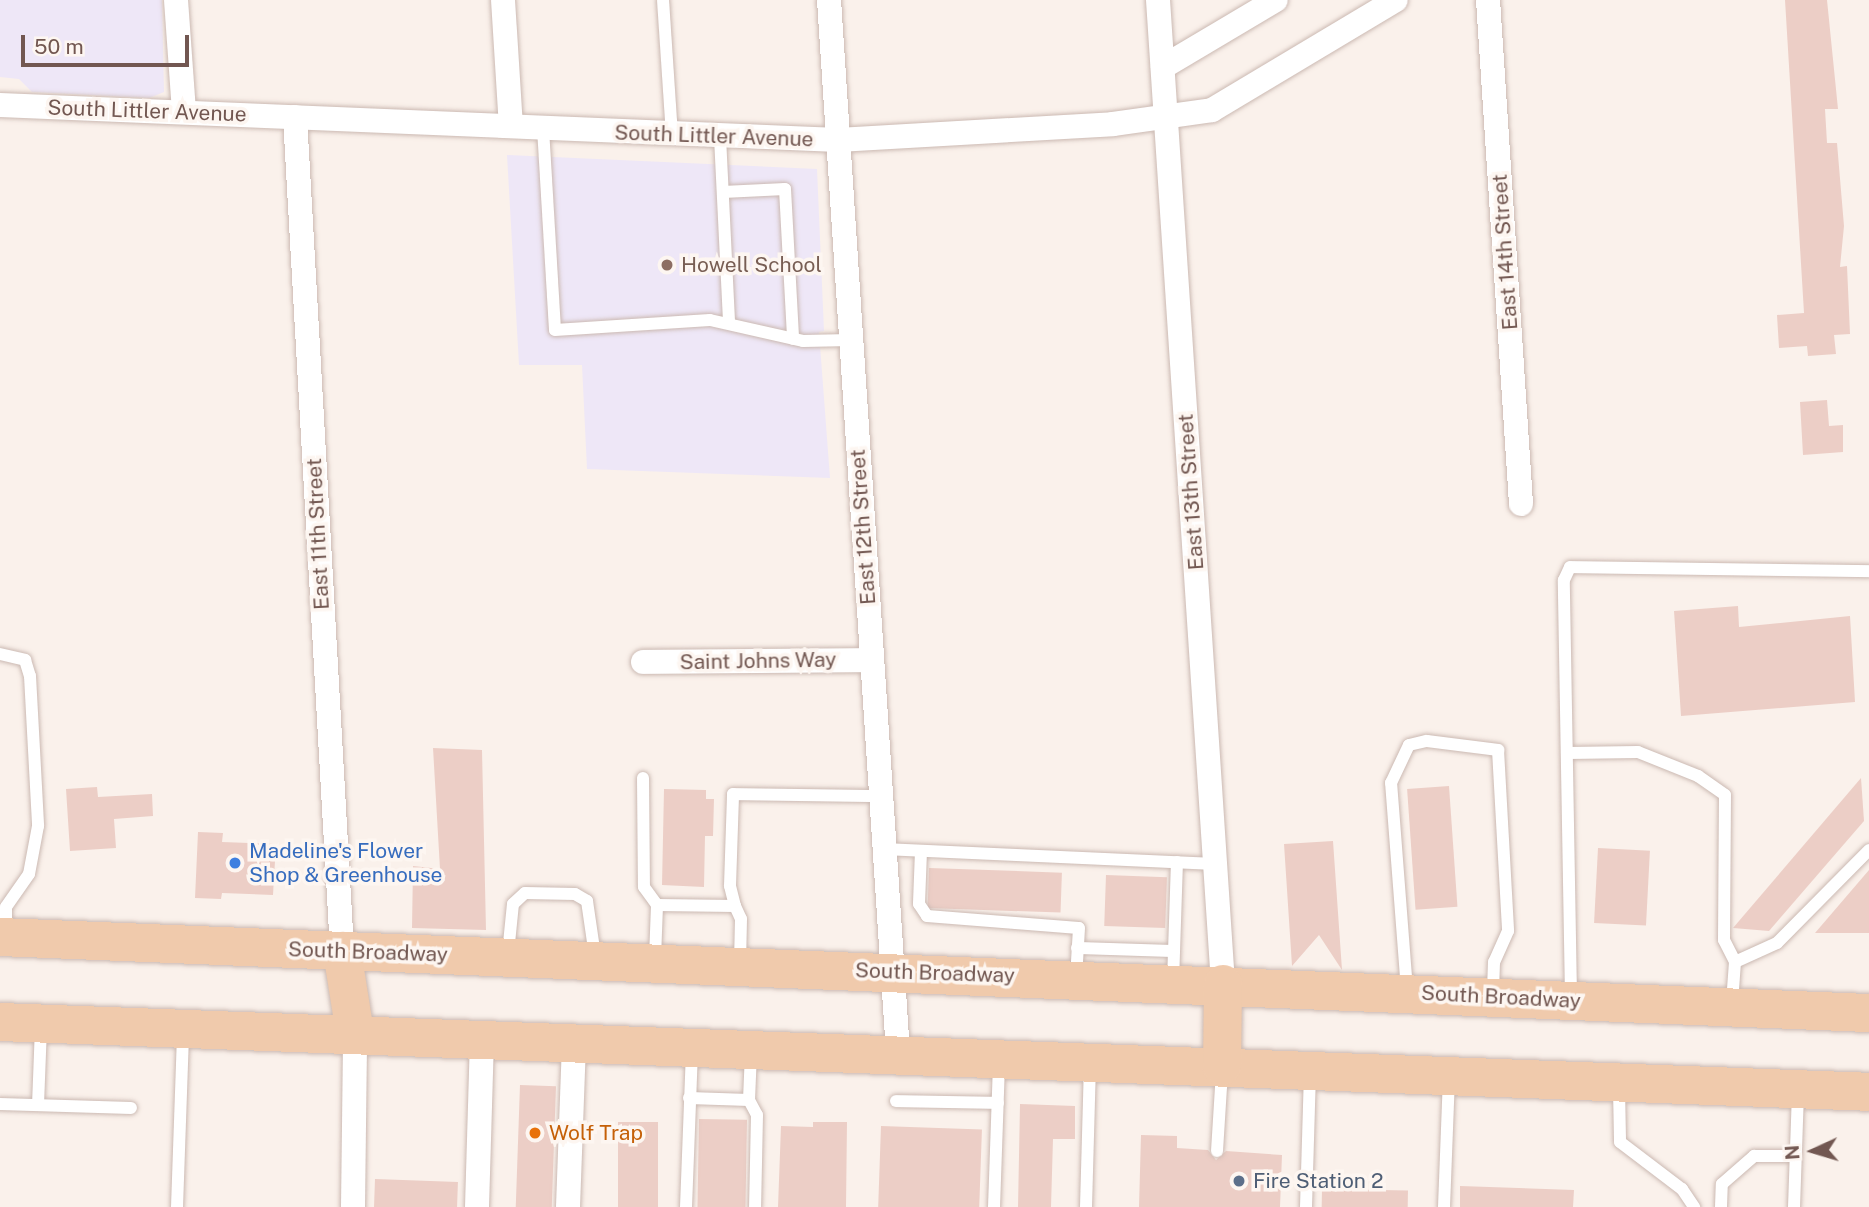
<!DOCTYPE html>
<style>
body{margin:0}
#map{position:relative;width:1869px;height:1207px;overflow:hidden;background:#faf1eb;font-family:"Public Sans",sans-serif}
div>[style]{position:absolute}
.education>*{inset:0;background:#eee7f7}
.building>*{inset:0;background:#eccec6;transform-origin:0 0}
.roads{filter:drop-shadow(0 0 2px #cbb9b2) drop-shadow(0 0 2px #cbb9b2)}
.service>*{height:12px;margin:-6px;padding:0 6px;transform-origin:6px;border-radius:6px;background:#fff}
.minor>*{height:24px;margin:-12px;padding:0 12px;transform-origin:12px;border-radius:12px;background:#fff}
.primary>*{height:38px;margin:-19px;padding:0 19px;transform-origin:19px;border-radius:19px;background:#f0caac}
.dots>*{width:19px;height:19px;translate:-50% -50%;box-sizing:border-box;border:4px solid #fdf6f1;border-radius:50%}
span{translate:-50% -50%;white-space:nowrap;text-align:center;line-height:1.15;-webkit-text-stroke:7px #fdf6f1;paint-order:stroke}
.street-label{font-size:21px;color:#725751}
.education-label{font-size:21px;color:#785e54}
.left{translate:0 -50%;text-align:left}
.shop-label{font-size:21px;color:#366cbe}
.food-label{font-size:21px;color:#c56008}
.service-label{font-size:21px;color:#4e5e75}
.north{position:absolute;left:1778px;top:1116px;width:70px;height:70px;-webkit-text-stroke:5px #fdf6f1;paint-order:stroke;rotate:266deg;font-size:19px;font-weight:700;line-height:28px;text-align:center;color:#725751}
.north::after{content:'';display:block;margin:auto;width:24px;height:32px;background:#725751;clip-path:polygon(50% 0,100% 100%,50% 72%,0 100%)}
.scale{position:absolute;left:21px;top:35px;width:168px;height:32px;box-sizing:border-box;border:4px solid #725751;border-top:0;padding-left:9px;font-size:21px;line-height:24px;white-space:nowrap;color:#725751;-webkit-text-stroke:5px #fdf6f1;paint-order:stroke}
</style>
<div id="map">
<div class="education">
<div style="clip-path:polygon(0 0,162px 0,164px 92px,149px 98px,32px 92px,19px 79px,0 77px)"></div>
<div style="clip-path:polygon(507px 155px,817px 169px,824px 331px,819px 332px,830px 478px,587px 469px,582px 365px,519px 365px)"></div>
</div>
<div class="building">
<div style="clip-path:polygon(1785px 0,1827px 0,1838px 109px,1825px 109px,1827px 143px,1837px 143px,1844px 226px,1840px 267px,1847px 266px,1850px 334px,1834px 335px,1836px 354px,1808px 356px,1807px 346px,1779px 348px,1777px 315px,1804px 313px)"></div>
<div style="clip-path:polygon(1827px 400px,1829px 426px,1843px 425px,1843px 452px,1803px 455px,1800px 402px)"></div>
<div style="clip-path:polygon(1738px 606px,1739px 627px,1850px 616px,1855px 702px,1681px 716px,1674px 611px)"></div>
<div style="clip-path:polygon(433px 748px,482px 750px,486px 930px,412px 928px,413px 866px,440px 869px)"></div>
<div style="clip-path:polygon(1861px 778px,1864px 821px,1769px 931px,1733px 928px)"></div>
<div style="left:1449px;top:786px;width:121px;height:42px;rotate:86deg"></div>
<div style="clip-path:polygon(97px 787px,98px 797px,152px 794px,153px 816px,114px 819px,116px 848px,70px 851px,66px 789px)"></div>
<div style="clip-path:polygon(664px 789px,706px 790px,706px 799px,714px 799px,713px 836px,705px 836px,704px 887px,662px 885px)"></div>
<div style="clip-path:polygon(198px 832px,223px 833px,222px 842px,276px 844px,273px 895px,222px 893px,221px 899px,195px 898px)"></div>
<div style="clip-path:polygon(1333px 841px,1342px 970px,1319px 935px,1292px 966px,1284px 844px)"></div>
<div style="left:1598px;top:848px;width:52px;height:75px;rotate:3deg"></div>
<div style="left:929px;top:868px;width:133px;height:40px;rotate:2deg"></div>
<div style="clip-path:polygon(1869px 870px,1869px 933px,1815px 933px)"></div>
<div style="left:1106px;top:875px;width:61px;height:51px;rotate:2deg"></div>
<div style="left:520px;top:1085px;width:36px;height:122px;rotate:2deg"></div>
<div style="clip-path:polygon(1020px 1104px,1075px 1106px,1075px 1139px,1053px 1139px,1051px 1207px,1018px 1207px)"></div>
<div style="left:699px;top:1119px;width:48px;height:88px;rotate:1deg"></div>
<div style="left:618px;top:1122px;width:40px;height:85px"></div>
<div style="clip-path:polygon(813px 1122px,847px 1122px,846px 1207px,778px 1207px,781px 1126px,813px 1127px)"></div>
<div style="left:881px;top:1126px;width:101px;height:81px;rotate:2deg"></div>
<div style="clip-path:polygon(1141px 1135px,1177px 1136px,1177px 1148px,1208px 1150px,1216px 1160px,1226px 1151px,1282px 1155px,1280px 1207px,1139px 1207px)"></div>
<div style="left:375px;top:1179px;width:83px;height:28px;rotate:2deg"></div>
<div style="clip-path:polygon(1460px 1186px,1574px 1190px,1573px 1207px,1460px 1207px)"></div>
<div style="left:1322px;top:1189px;width:86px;height:18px;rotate:1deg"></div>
</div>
<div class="roads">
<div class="service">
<div style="left:663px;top:0;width:136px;rotate:86.2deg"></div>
<div style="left:543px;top:128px;width:202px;rotate:86.6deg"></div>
<div style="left:555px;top:330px;width:155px;rotate:-3.7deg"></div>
<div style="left:710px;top:320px;width:95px;rotate:12.7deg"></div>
<div style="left:803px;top:341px;width:48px;rotate:-1.2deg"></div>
<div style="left:720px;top:137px;width:186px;rotate:87.2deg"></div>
<div style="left:723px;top:192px;width:62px;rotate:-2.8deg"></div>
<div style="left:785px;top:189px;width:150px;rotate:86.9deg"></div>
<div style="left:0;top:654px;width:26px;rotate:13deg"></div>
<div style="left:25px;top:660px;width:17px;rotate:73deg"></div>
<div style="left:30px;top:676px;width:150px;rotate:86.9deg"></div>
<div style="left:38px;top:826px;width:49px;rotate:100.6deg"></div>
<div style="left:29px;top:874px;width:40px;rotate:124.9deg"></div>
<div style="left:6px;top:907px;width:28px;rotate:90deg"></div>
<div style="left:1568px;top:753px;width:70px;rotate:-0.8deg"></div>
<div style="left:1638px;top:752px;width:65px;rotate:21.8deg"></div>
<div style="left:1698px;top:776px;width:33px;rotate:35deg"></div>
<div style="left:1725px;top:795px;width:145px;rotate:90.4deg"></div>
<div style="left:1724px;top:940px;width:25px;rotate:63deg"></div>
<div style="left:1735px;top:962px;width:41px;rotate:94.2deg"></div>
<div style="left:643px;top:778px;width:109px;rotate:89.5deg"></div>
<div style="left:644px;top:887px;width:22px;rotate:54deg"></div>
<div style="left:884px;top:849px;width:331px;rotate:2.6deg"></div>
<div style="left:921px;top:851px;width:53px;rotate:92.2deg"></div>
<div style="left:919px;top:904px;width:14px;rotate:56deg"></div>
<div style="left:927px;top:916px;width:152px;rotate:4.5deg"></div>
<div style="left:1079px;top:928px;width:51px;rotate:93.4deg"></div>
<div style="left:735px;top:906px;width:21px;rotate:-104deg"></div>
<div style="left:730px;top:886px;width:92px;rotate:-88.1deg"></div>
<div style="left:733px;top:794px;width:148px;rotate:0.8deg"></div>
<div style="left:1077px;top:948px;width:97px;rotate:1.8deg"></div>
<div style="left:508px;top:953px;width:49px;rotate:-84.2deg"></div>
<div style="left:513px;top:904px;width:16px;rotate:-43deg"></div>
<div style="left:525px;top:893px;width:50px;rotate:1.1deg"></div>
<div style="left:575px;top:894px;width:14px;rotate:30deg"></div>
<div style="left:587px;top:901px;width:56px;rotate:81.7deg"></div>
<div style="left:655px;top:958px;width:53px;rotate:-87.8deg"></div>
<div style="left:657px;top:905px;width:78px;rotate:0.7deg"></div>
<div style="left:735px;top:906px;width:14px;rotate:65deg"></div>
<div style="left:741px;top:919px;width:44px;rotate:91.3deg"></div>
<div style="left:1735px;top:962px;width:46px;rotate:-24.3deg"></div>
<div style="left:1777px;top:943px;width:131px;rotate:-45.3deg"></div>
<div style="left:1173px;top:982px;width:120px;rotate:-88.1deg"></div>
<div style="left:1407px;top:990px;width:208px;rotate:-94.4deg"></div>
<div style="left:1391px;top:783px;width:42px;rotate:-64.7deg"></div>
<div style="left:1409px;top:745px;width:18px;rotate:-13deg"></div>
<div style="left:1427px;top:741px;width:72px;rotate:7.2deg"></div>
<div style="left:1498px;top:750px;width:181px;rotate:86.8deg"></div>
<div style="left:1508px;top:931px;width:34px;rotate:114deg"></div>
<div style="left:1494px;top:962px;width:31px;rotate:92deg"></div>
<div style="left:1571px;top:996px;width:416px;rotate:-91deg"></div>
<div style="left:1564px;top:580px;width:14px;rotate:-65deg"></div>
<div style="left:1570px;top:567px;width:299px;rotate:0.8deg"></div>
<div style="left:1619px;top:1088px;width:54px;rotate:88.9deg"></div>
<div style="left:1620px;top:1142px;width:78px;rotate:37.2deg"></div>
<div style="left:1682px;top:1189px;width:22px;rotate:56deg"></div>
<div style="left:689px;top:1098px;width:60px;rotate:1.9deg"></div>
<div style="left:749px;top:1100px;width:48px;rotate:-87.6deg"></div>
<div style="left:749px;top:1100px;width:17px;rotate:62deg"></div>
<div style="left:757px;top:1115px;width:92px;rotate:91.2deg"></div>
<div style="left:896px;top:1101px;width:102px;rotate:1.1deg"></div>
<div style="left:0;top:1104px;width:131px;rotate:1.7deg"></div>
<div style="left:38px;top:1105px;width:77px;rotate:-87.8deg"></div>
<div style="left:1217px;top:1151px;width:80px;rotate:-86.4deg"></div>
<div style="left:177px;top:1207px;width:176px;rotate:-88deg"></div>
<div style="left:686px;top:1207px;width:157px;rotate:-87.8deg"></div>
<div style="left:994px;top:1207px;width:142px;rotate:-88deg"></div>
<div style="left:1086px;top:1207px;width:139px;rotate:-88.4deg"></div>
<div style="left:1306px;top:1207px;width:133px;rotate:-88.3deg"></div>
<div style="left:1444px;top:1207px;width:129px;rotate:-87.8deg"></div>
<div style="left:1721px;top:1207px;width:23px;rotate:-88deg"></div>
<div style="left:1722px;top:1184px;width:43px;rotate:-41.2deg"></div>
<div style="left:1754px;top:1156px;width:42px"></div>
<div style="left:1794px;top:1207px;width:115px;rotate:-88deg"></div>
</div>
<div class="minor">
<div style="left:176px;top:0;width:111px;rotate:85.9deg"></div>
<div style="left:503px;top:0;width:126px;rotate:86.4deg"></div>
<div style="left:829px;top:0;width:1056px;rotate:86.25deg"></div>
<div style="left:1158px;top:0;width:986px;rotate:86.22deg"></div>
<div style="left:1488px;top:0;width:505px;rotate:86.25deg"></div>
<div style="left:1163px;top:67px;width:131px;rotate:-30.7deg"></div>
<div style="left:0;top:105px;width:839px;rotate:2.39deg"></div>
<div style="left:838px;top:140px;width:275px;rotate:-3.3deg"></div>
<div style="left:1113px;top:124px;width:100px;rotate:-8deg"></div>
<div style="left:1212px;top:110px;width:214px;rotate:-30.9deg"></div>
<div style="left:295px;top:117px;width:835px;rotate:86.77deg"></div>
<div style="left:643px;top:662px;width:229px;rotate:-0.5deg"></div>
<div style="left:353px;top:1207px;width:174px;rotate:-89.3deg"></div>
<div style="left:477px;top:1207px;width:169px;rotate:-88.3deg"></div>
<div style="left:568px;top:1207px;width:165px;rotate:-87.9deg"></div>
</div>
<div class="primary">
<div style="left:0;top:937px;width:1871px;rotate:2.33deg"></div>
<div style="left:342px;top:951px;width:83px;rotate:81deg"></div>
<div style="left:0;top:1022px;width:1870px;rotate:2.14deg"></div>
<div style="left:1222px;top:1066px;width:82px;rotate:-89.3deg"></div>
</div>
</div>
<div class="dots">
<div style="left:667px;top:265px;background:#8d6e63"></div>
<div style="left:235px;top:863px;background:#3f7fe0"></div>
<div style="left:535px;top:1133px;background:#e8710a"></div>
<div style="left:1239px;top:1181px;background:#5c6f8a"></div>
</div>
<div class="street-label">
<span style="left:147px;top:111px;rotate:2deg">South Littler Avenue</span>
<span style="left:714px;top:136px;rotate:2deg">South Littler Avenue</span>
<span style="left:1505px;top:252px;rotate:-94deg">East 14th Street</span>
<span style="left:1191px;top:492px;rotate:-94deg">East 13th Street</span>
<span style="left:863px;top:527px;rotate:-94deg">East 12th Street</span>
<span style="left:318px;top:534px;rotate:-93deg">East 11th Street</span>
<span style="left:758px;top:661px;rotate:-1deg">Saint Johns Way</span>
<span style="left:368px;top:952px;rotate:2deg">South Broadway</span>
<span style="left:935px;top:973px;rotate:2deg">South Broadway</span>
<span style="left:1501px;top:997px;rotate:3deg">South Broadway</span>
</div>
<div class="education-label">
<span class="left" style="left:681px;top:265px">Howell School</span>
</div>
<div class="shop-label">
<span class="left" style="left:249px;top:863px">Madeline's Flower<br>Shop &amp; Greenhouse</span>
</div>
<div class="food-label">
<span class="left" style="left:549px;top:1133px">Wolf Trap</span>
</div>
<div class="service-label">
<span class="left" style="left:1253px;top:1181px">Fire Station 2</span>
</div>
<div class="north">N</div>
<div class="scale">50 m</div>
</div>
